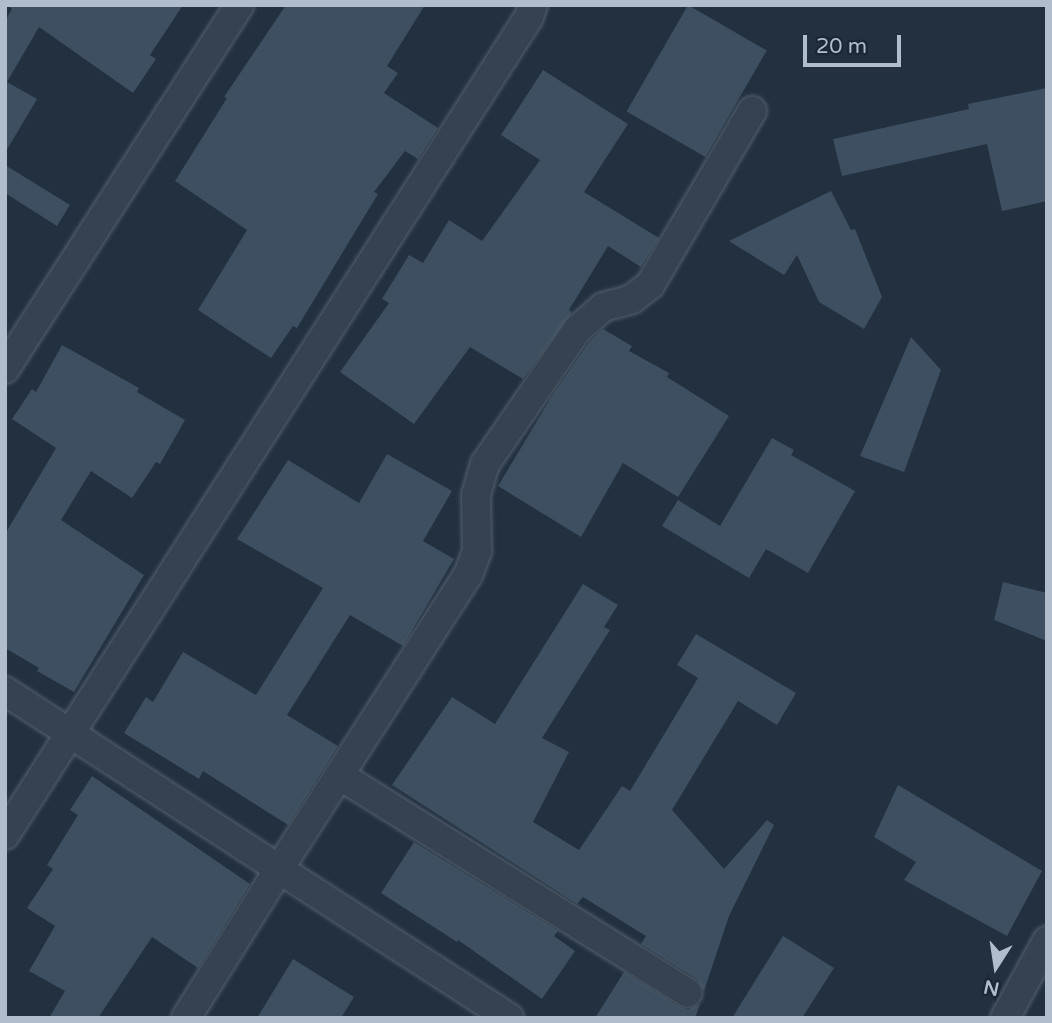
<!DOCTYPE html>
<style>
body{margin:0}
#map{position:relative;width:1052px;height:1023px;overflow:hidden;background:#223040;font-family:"Varela Round",sans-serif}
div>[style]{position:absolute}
.building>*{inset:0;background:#3d4f60;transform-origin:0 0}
.roads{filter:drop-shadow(0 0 2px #54606e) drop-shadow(0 0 2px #54606e)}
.street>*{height:28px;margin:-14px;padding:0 14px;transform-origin:14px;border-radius:14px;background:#364250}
span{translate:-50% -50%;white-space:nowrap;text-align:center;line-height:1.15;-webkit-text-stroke:5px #1b2735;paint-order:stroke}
.frame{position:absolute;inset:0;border:7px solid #b2bdcb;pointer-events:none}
.north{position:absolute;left:961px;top:932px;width:70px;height:70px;-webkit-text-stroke:5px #1b2735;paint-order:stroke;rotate:192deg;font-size:19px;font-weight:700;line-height:28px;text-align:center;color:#b2bdcb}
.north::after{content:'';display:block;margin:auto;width:24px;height:32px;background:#b2bdcb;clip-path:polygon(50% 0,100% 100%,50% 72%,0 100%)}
.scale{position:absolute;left:803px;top:35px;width:98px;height:32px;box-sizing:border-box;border:4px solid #b2bdcb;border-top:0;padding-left:9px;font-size:21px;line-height:24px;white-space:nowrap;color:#b2bdcb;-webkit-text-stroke:5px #1b2735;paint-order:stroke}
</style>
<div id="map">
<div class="building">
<div style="clip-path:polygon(7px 5px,183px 5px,150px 55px,156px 59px,133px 93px,39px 27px,7px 82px,37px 99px,5px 153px,5px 21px,12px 9px)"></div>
<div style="clip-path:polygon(286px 5px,425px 5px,387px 66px,398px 73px,384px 93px,438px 128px,418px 159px,405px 151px,374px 192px,378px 194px,297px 328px,293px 326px,271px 358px,198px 310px,247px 230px,175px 181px,227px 98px,224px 97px)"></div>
<div style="left:688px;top:5px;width:91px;height:123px;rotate:30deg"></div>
<div style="clip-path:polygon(543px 70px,628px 124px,584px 192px,659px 238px,641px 267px,608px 246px,569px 310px,572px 312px,523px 379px,470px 347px,414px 424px,340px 372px,389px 303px,382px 299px,409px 255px,423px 263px,449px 220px,482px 241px,540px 160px,501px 135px)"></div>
<div style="clip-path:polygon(1047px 88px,1047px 201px,1002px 211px,987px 144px,842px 176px,833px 139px,969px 109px,968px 104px)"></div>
<div style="clip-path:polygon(5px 165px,70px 205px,57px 226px,5px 193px)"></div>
<div style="clip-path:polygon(831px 191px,851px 230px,855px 229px,882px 297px,864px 329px,819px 302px,797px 255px,784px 275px,729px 241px)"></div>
<div style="clip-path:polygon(603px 329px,632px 346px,629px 351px,669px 373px,667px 377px,729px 416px,678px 497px,623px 463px,581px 537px,498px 486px,552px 396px,590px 341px)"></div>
<div style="clip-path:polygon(911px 337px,941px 370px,904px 472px,860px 456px)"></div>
<div style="clip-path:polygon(62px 345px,139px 388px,137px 392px,185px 420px,160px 464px,156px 462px,132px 498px,91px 471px,61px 520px,144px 575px,74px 692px,37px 671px,39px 668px,5px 648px,5px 534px,56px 448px,12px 419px,32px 389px,36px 392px)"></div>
<div style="clip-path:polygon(772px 438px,794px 450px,791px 455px,855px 491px,808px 573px,766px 549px,749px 578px,662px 526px,678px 500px,720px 526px)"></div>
<div style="clip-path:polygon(387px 454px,452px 491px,423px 541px,454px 559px,403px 646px,350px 615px,287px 715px,338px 746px,288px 825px,203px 771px,199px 779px,124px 733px,146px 697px,153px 702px,183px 652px,256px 695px,323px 588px,237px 539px,288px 460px,359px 503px)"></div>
<div style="clip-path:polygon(1003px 582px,1047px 593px,1047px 641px,994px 620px)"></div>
<div style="clip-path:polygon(583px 584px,618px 605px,604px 627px,610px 630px,542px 738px,569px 752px,533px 822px,579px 850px,622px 786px,630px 791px,698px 678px,677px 665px,696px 634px,796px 693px,777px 725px,738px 701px,672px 810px,724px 869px,767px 820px,774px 825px,729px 916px,704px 991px,697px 979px,641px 944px,646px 936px,583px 897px,577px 904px,392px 785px,452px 697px,495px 724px)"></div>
<div style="clip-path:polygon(92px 776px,250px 884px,198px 968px,152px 937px,98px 1018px,49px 1018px,65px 991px,29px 971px,55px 926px,27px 908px,53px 869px,47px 865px,78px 815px,70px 810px)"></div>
<div style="clip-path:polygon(898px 785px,1042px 871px,1007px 936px,904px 880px,916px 862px,874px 837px)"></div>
<div style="clip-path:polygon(414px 842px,558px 931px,554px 936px,575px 951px,542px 999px,458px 940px,457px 942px,381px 893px)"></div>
<div style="clip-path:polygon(783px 936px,834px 968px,802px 1018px,732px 1018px)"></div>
<div style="clip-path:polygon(293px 959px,354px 997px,341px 1018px,257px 1018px)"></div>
<div style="clip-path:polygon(624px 972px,680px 1007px,688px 1010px,700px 1004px,695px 1018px,595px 1018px)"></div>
</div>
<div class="roads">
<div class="street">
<div style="left:5px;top:369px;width:433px;rotate:-57.2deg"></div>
<div style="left:5px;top:691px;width:327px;rotate:33deg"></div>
<div style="left:279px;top:869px;width:350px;rotate:-57.3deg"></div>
<div style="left:468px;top:575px;width:26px;rotate:-69deg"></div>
<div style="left:477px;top:551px;width:56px;rotate:-91deg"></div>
<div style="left:476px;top:495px;width:32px;rotate:-74deg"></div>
<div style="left:485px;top:464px;width:163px;rotate:-55.5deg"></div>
<div style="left:577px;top:330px;width:35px;rotate:-41deg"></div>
<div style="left:603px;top:307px;width:30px;rotate:-15deg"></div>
<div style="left:632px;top:299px;width:23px;rotate:-38deg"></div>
<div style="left:650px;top:285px;width:202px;rotate:-59.6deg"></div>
<div style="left:339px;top:775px;width:411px;rotate:32deg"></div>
<div style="left:5px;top:835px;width:971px;rotate:-57.36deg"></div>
<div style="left:529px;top:17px;width:13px;rotate:-72deg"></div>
<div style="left:186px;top:1018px;width:176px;rotate:-58deg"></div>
<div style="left:279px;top:869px;width:274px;rotate:32.9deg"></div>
<div style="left:1005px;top:1018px;width:88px;rotate:-61.4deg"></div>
</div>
</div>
<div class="frame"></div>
<div class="north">N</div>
<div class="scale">20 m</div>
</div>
